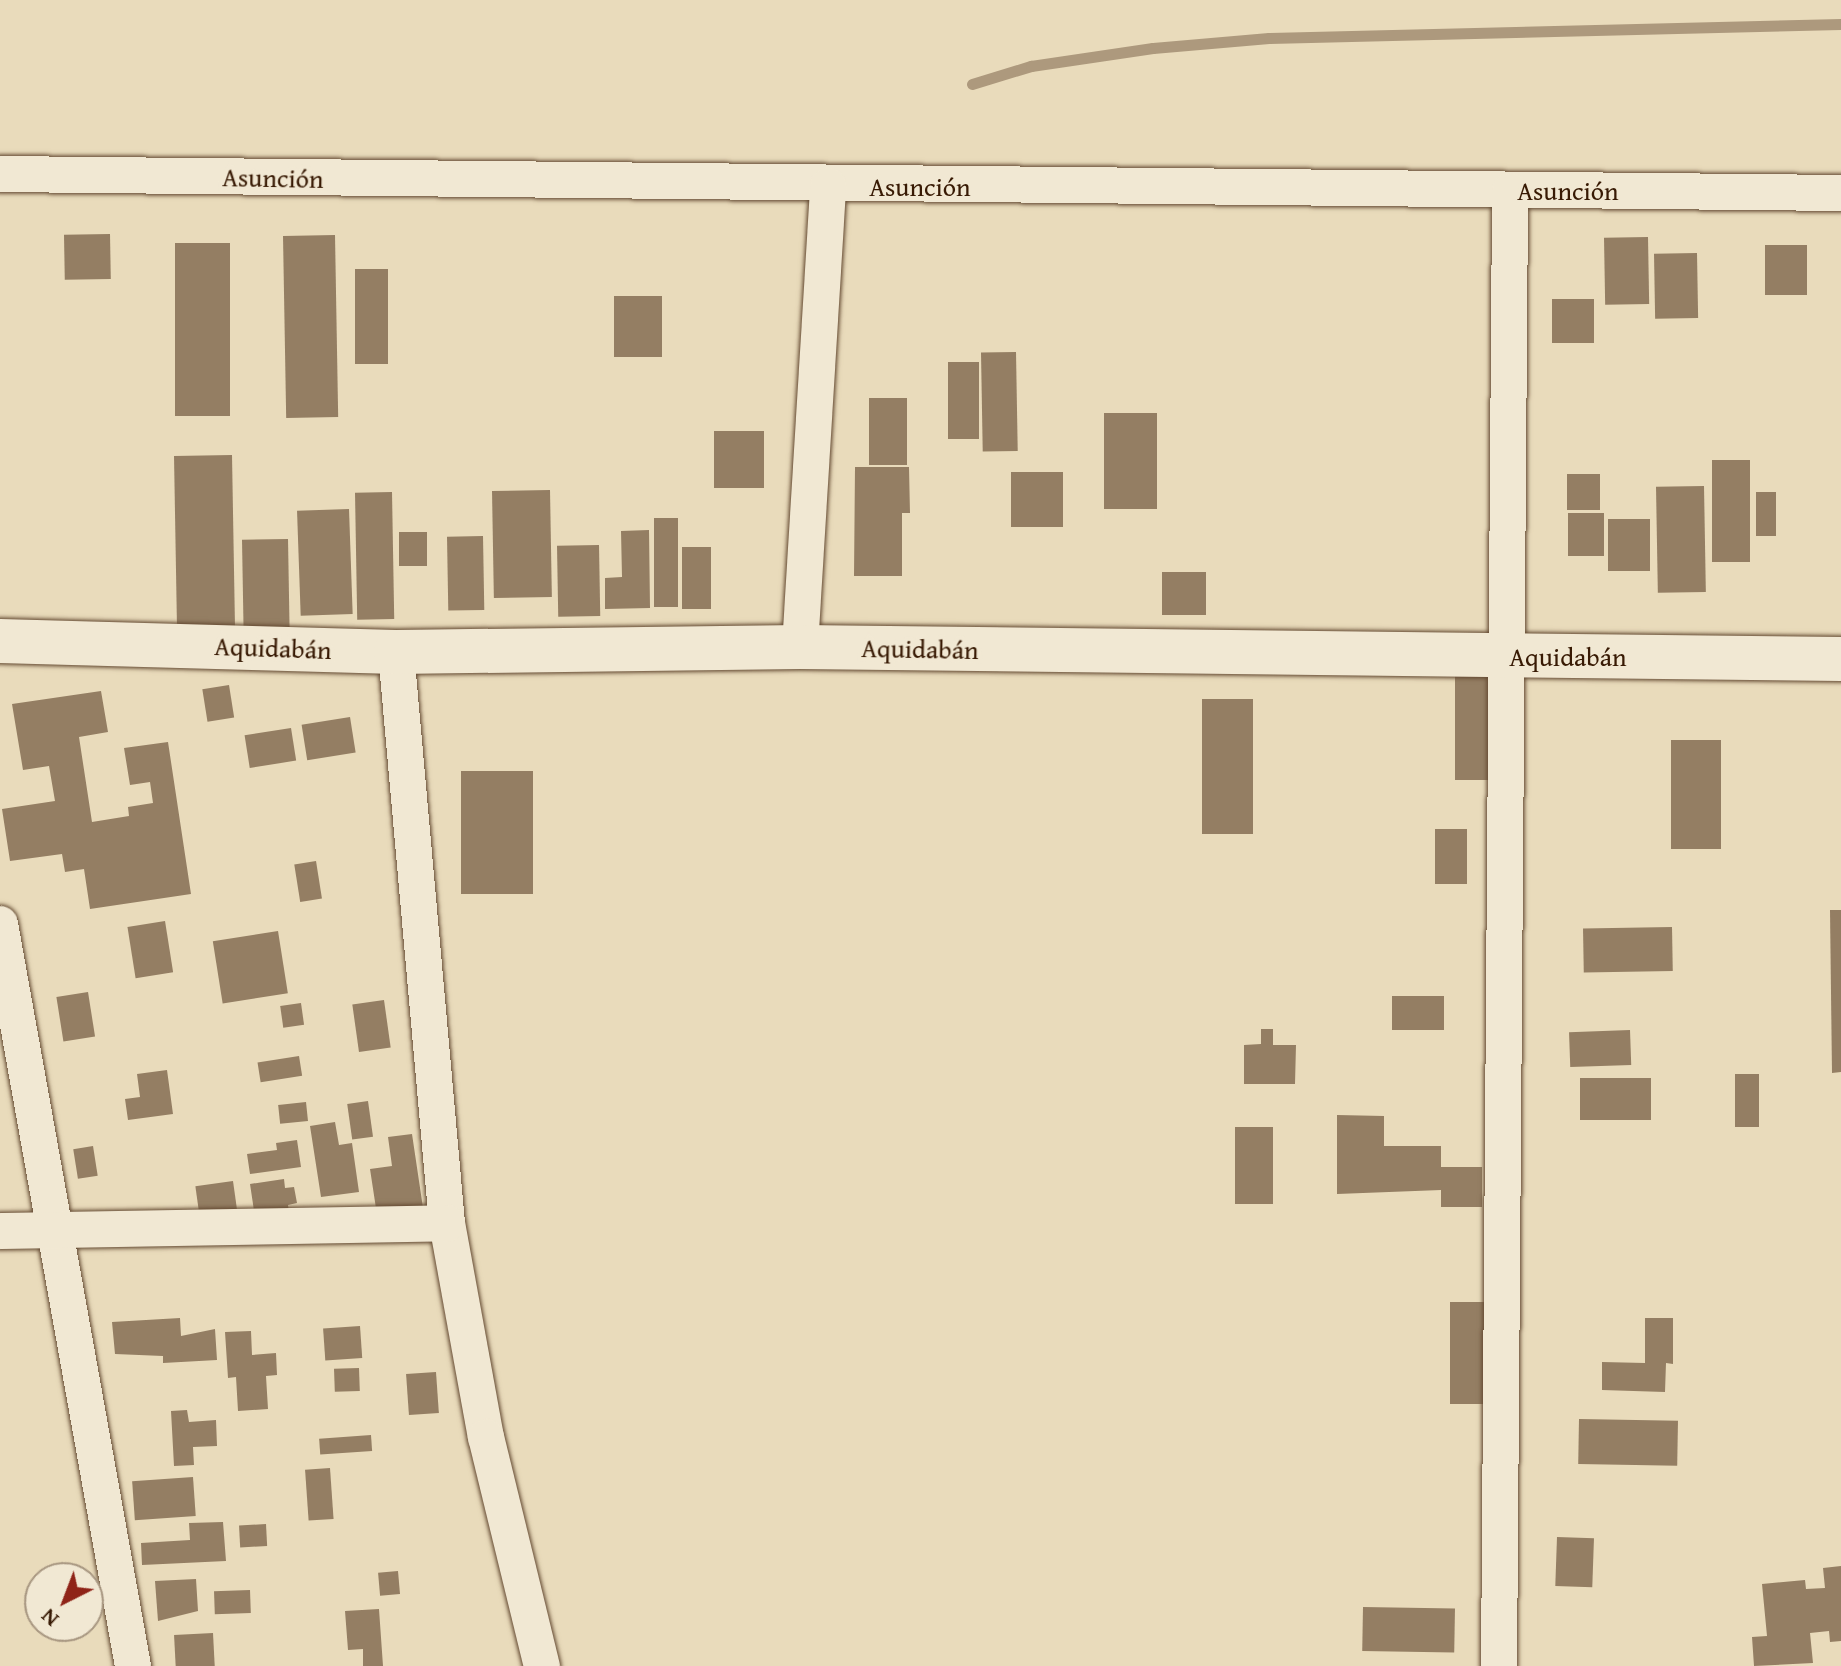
<!DOCTYPE html>
<meta charset="utf-8">
<style>
body{margin:0}
#map{position:relative;width:1841px;height:1666px;overflow:hidden;background:#e9dbbb;font-family:"Gentium Book Plus",serif}
div>[style]{position:absolute}
.stream>*{height:11px;margin:-5.5px;padding:0 5.5px;transform-origin:5.5px;border-radius:5.5px;background:#ad997d}
.building>*{inset:0;background:#947e63;transform-origin:0 0}
.roads{filter:drop-shadow(0 0 2px #644a32) drop-shadow(0 0 2px #644a32)}
.minor>*{height:36px;margin:-18px;padding:0 18px;transform-origin:18px;border-radius:18px;background:#f1e8d3}
.tertiary>*{height:44px;margin:-22px;padding:0 22px;transform-origin:22px;border-radius:22px;background:#f1e8d3}
span{translate:-50% -50%;white-space:nowrap;text-align:center;line-height:1.15;-webkit-text-stroke:8px #f1e8d3;paint-order:stroke}
.street-label{font-size:26px;color:#381a04}
.north{position:absolute;left:24px;top:1562px;width:80px;height:80px;box-sizing:border-box;background:#f1e8d3;border:2px solid #a79680;border-radius:50%;rotate:222deg;font-size:22px;font-weight:700;line-height:32px;text-align:center;color:#381a04}
.north::after{content:'';display:block;margin:auto;width:28px;height:36px;background:#8f2418;clip-path:polygon(50% 0,100% 100%,50% 72%,0 100%)}
</style>
<div id="map">
<div class="stream">
<div style="left:972px;top:84px;width:62px;rotate:-17deg"></div>
<div style="left:1031px;top:66px;width:123px;rotate:-8.4deg"></div>
<div style="left:1153px;top:48px;width:116px;rotate:-4.9deg"></div>
<div style="left:1269px;top:38px;width:572px;rotate:-1.4deg"></div>
</div>
<div class="building">
<div style="left:110px;top:234px;width:45px;height:46px;rotate:89deg"></div>
<div style="left:335px;top:235px;width:182px;height:52px;rotate:89deg"></div>
<div style="left:1648px;top:237px;width:67px;height:44px;rotate:89deg"></div>
<div style="left:175px;top:243px;width:55px;height:173px"></div>
<div style="left:1765px;top:245px;width:42px;height:50px"></div>
<div style="left:1697px;top:253px;width:65px;height:43px;rotate:89deg"></div>
<div style="left:355px;top:269px;width:33px;height:95px"></div>
<div style="left:614px;top:296px;width:48px;height:61px"></div>
<div style="left:1594px;top:299px;width:44px;height:42px;rotate:90deg"></div>
<div style="left:1016px;top:352px;width:99px;height:35px;rotate:89deg"></div>
<div style="left:948px;top:362px;width:31px;height:77px"></div>
<div style="left:869px;top:398px;width:38px;height:67px"></div>
<div style="left:1157px;top:413px;width:96px;height:53px;rotate:90deg"></div>
<div style="left:714px;top:431px;width:50px;height:57px"></div>
<div style="left:232px;top:455px;width:178px;height:58px;rotate:89deg"></div>
<div style="left:1750px;top:460px;width:102px;height:38px;rotate:90deg"></div>
<div style="clip-path:polygon(855px 467px,909px 467px,910px 513px,902px 513px,902px 576px,854px 576px)"></div>
<div style="left:1011px;top:472px;width:52px;height:55px"></div>
<div style="left:1567px;top:474px;width:33px;height:36px"></div>
<div style="left:1704px;top:486px;width:106px;height:48px;rotate:89deg"></div>
<div style="left:550px;top:490px;width:107px;height:58px;rotate:89deg"></div>
<div style="left:392px;top:492px;width:127px;height:37px;rotate:89deg"></div>
<div style="left:1756px;top:492px;width:20px;height:44px"></div>
<div style="left:349px;top:509px;width:105px;height:52px;rotate:88deg"></div>
<div style="left:1604px;top:513px;width:43px;height:36px;rotate:90deg"></div>
<div style="left:654px;top:518px;width:24px;height:89px"></div>
<div style="left:1608px;top:519px;width:42px;height:52px"></div>
<div style="clip-path:polygon(649px 530px,650px 608px,605px 609px,605px 578px,622px 577px,621px 531px)"></div>
<div style="left:427px;top:532px;width:34px;height:28px;rotate:90deg"></div>
<div style="left:483px;top:536px;width:74px;height:36px;rotate:89deg"></div>
<div style="left:288px;top:539px;width:96px;height:46px;rotate:89deg"></div>
<div style="left:599px;top:545px;width:71px;height:42px;rotate:89deg"></div>
<div style="left:682px;top:547px;width:29px;height:62px"></div>
<div style="left:1162px;top:572px;width:44px;height:43px"></div>
<div style="left:1455px;top:676px;width:41px;height:104px"></div>
<div style="left:229px;top:685px;width:33px;height:27px;rotate:81deg"></div>
<div style="clip-path:polygon(101px 691px,108px 732px,79px 737px,92px 822px,129px 816px,128px 807px,153px 803px,150px 782px,130px 785px,124px 748px,168px 742px,191px 894px,90px 909px,84px 869px,65px 872px,62px 854px,10px 861px,2px 809px,55px 801px,49px 766px,23px 770px,12px 704px)"></div>
<div style="left:1253px;top:699px;width:135px;height:51px;rotate:90deg"></div>
<div style="left:350px;top:717px;width:36px;height:49px;rotate:81deg"></div>
<div style="left:291px;top:728px;width:33px;height:47px;rotate:81deg"></div>
<div style="left:1671px;top:740px;width:50px;height:109px"></div>
<div style="left:533px;top:771px;width:123px;height:72px;rotate:90deg"></div>
<div style="left:1435px;top:829px;width:32px;height:55px"></div>
<div style="left:316px;top:861px;width:38px;height:22px;rotate:81deg"></div>
<div style="clip-path:polygon(1830px 910px,1841px 910px,1841px 1072px,1832px 1073px)"></div>
<div style="left:165px;top:921px;width:52px;height:38px;rotate:81deg"></div>
<div style="left:1672px;top:927px;width:44px;height:89px;rotate:89deg"></div>
<div style="left:278px;top:931px;width:63px;height:66px;rotate:81deg"></div>
<div style="left:88px;top:992px;width:45px;height:32px;rotate:81deg"></div>
<div style="left:1392px;top:996px;width:52px;height:34px"></div>
<div style="left:384px;top:1000px;width:48px;height:32px;rotate:82deg"></div>
<div style="left:301px;top:1003px;width:22px;height:21px;rotate:82deg"></div>
<div style="clip-path:polygon(1261px 1029px,1273px 1029px,1273px 1045px,1296px 1045px,1295px 1084px,1244px 1084px,1244px 1045px,1261px 1044px)"></div>
<div style="left:1630px;top:1030px;width:35px;height:61px;rotate:88deg"></div>
<div style="left:299px;top:1056px;width:20px;height:42px;rotate:81deg"></div>
<div style="clip-path:polygon(167px 1070px,173px 1114px,128px 1120px,125px 1099px,140px 1097px,137px 1074px)"></div>
<div style="left:1735px;top:1074px;width:24px;height:53px"></div>
<div style="left:1651px;top:1078px;width:42px;height:71px;rotate:90deg"></div>
<div style="left:368px;top:1101px;width:36px;height:21px;rotate:82deg"></div>
<div style="left:306px;top:1102px;width:19px;height:28px;rotate:84deg"></div>
<div style="clip-path:polygon(1337px 1115px,1384px 1116px,1384px 1146px,1441px 1146px,1441px 1167px,1482px 1167px,1482px 1207px,1441px 1207px,1441px 1190px,1337px 1194px)"></div>
<div style="clip-path:polygon(335px 1122px,339px 1145px,352px 1143px,359px 1192px,321px 1197px,310px 1126px)"></div>
<div style="left:1235px;top:1127px;width:38px;height:77px"></div>
<div style="clip-path:polygon(412px 1134px,423px 1208px,377px 1215px,370px 1169px,392px 1166px,388px 1137px)"></div>
<div style="clip-path:polygon(297px 1140px,301px 1167px,250px 1174px,247px 1154px,277px 1150px,276px 1143px)"></div>
<div style="left:93px;top:1146px;width:30px;height:20px;rotate:81deg"></div>
<div style="clip-path:polygon(284px 1179px,285px 1188px,294px 1187px,297px 1203px,288px 1205px,290px 1219px,256px 1224px,250px 1184px)"></div>
<div style="left:233px;top:1181px;width:35px;height:38px;rotate:82deg"></div>
<div style="left:1450px;top:1302px;width:43px;height:102px"></div>
<div style="clip-path:polygon(180px 1318px,181px 1336px,215px 1329px,217px 1360px,163px 1363px,163px 1356px,115px 1354px,112px 1322px)"></div>
<div style="clip-path:polygon(1645px 1318px,1673px 1318px,1673px 1364px,1666px 1363px,1665px 1392px,1602px 1390px,1602px 1362px,1645px 1363px)"></div>
<div style="left:360px;top:1326px;width:32px;height:37px;rotate:86deg"></div>
<div style="clip-path:polygon(251px 1331px,252px 1355px,276px 1353px,277px 1375px,266px 1376px,268px 1409px,238px 1411px,236px 1377px,228px 1378px,225px 1332px)"></div>
<div style="left:359px;top:1368px;width:23px;height:25px;rotate:88deg"></div>
<div style="left:436px;top:1372px;width:41px;height:30px;rotate:86deg"></div>
<div style="clip-path:polygon(187px 1410px,189px 1422px,216px 1420px,217px 1446px,193px 1447px,194px 1465px,174px 1466px,171px 1411px)"></div>
<div style="left:1579px;top:1419px;width:99px;height:45px;rotate:1deg"></div>
<div style="left:371px;top:1435px;width:16px;height:52px;rotate:86deg"></div>
<div style="left:330px;top:1468px;width:51px;height:25px;rotate:86deg"></div>
<div style="left:193px;top:1477px;width:39px;height:61px;rotate:86deg"></div>
<div style="clip-path:polygon(223px 1522px,226px 1561px,142px 1565px,141px 1543px,190px 1540px,189px 1523px)"></div>
<div style="left:266px;top:1524px;width:22px;height:27px;rotate:87deg"></div>
<div style="left:1557px;top:1537px;width:37px;height:49px;rotate:2deg"></div>
<div style="clip-path:polygon(1841px 1566px,1841px 1641px,1830px 1642px,1829px 1631px,1810px 1633px,1813px 1663px,1754px 1666px,1752px 1637px,1767px 1636px,1762px 1584px,1805px 1580px,1806px 1589px,1825px 1588px,1823px 1568px)"></div>
<div style="left:398px;top:1571px;width:23px;height:20px;rotate:85deg"></div>
<div style="clip-path:polygon(196px 1579px,198px 1611px,158px 1621px,155px 1581px)"></div>
<div style="left:250px;top:1590px;width:23px;height:36px;rotate:88deg"></div>
<div style="left:1363px;top:1607px;width:92px;height:44px;rotate:1deg"></div>
<div style="clip-path:polygon(379px 1609px,383px 1666px,363px 1666px,363px 1649px,348px 1650px,345px 1611px)"></div>
<div style="left:213px;top:1633px;width:33px;height:39px;rotate:87deg"></div>
</div>
<div class="roads">
<div class="minor">
<div style="left:0;top:174px;width:1841px;rotate:0.59deg"></div>
<div style="left:800px;top:647px;width:462px;rotate:-86.5deg"></div>
<div style="left:396px;top:652px;width:573px;rotate:84.9deg"></div>
<div style="left:447px;top:1223px;width:218px;rotate:79.7deg"></div>
<div style="left:486px;top:1437px;width:236px;rotate:76.3deg"></div>
<div style="left:0;top:924px;width:754px;rotate:79.84deg"></div>
<div style="left:0;top:1231px;width:447px;rotate:-1deg"></div>
<div style="left:1499px;top:1666px;width:1475px;rotate:-89.57deg"></div>
</div>
<div class="tertiary">
<div style="left:0;top:641px;width:396px;rotate:1.6deg"></div>
<div style="left:396px;top:652px;width:404px;rotate:-0.7deg"></div>
<div style="left:800px;top:647px;width:1041px;rotate:0.66deg"></div>
</div>
</div>
<div class="street-label">
<span style="left:273px;top:178px;rotate:1deg">Asunción</span>
<span style="left:920px;top:187px">Asunción</span>
<span style="left:1568px;top:191px">Asunción</span>
<span style="left:273px;top:648px;rotate:2deg">Aquidabán</span>
<span style="left:920px;top:649px;rotate:1deg">Aquidabán</span>
<span style="left:1568px;top:657px">Aquidabán</span>
</div>
<div class="north">N</div>
</div>
